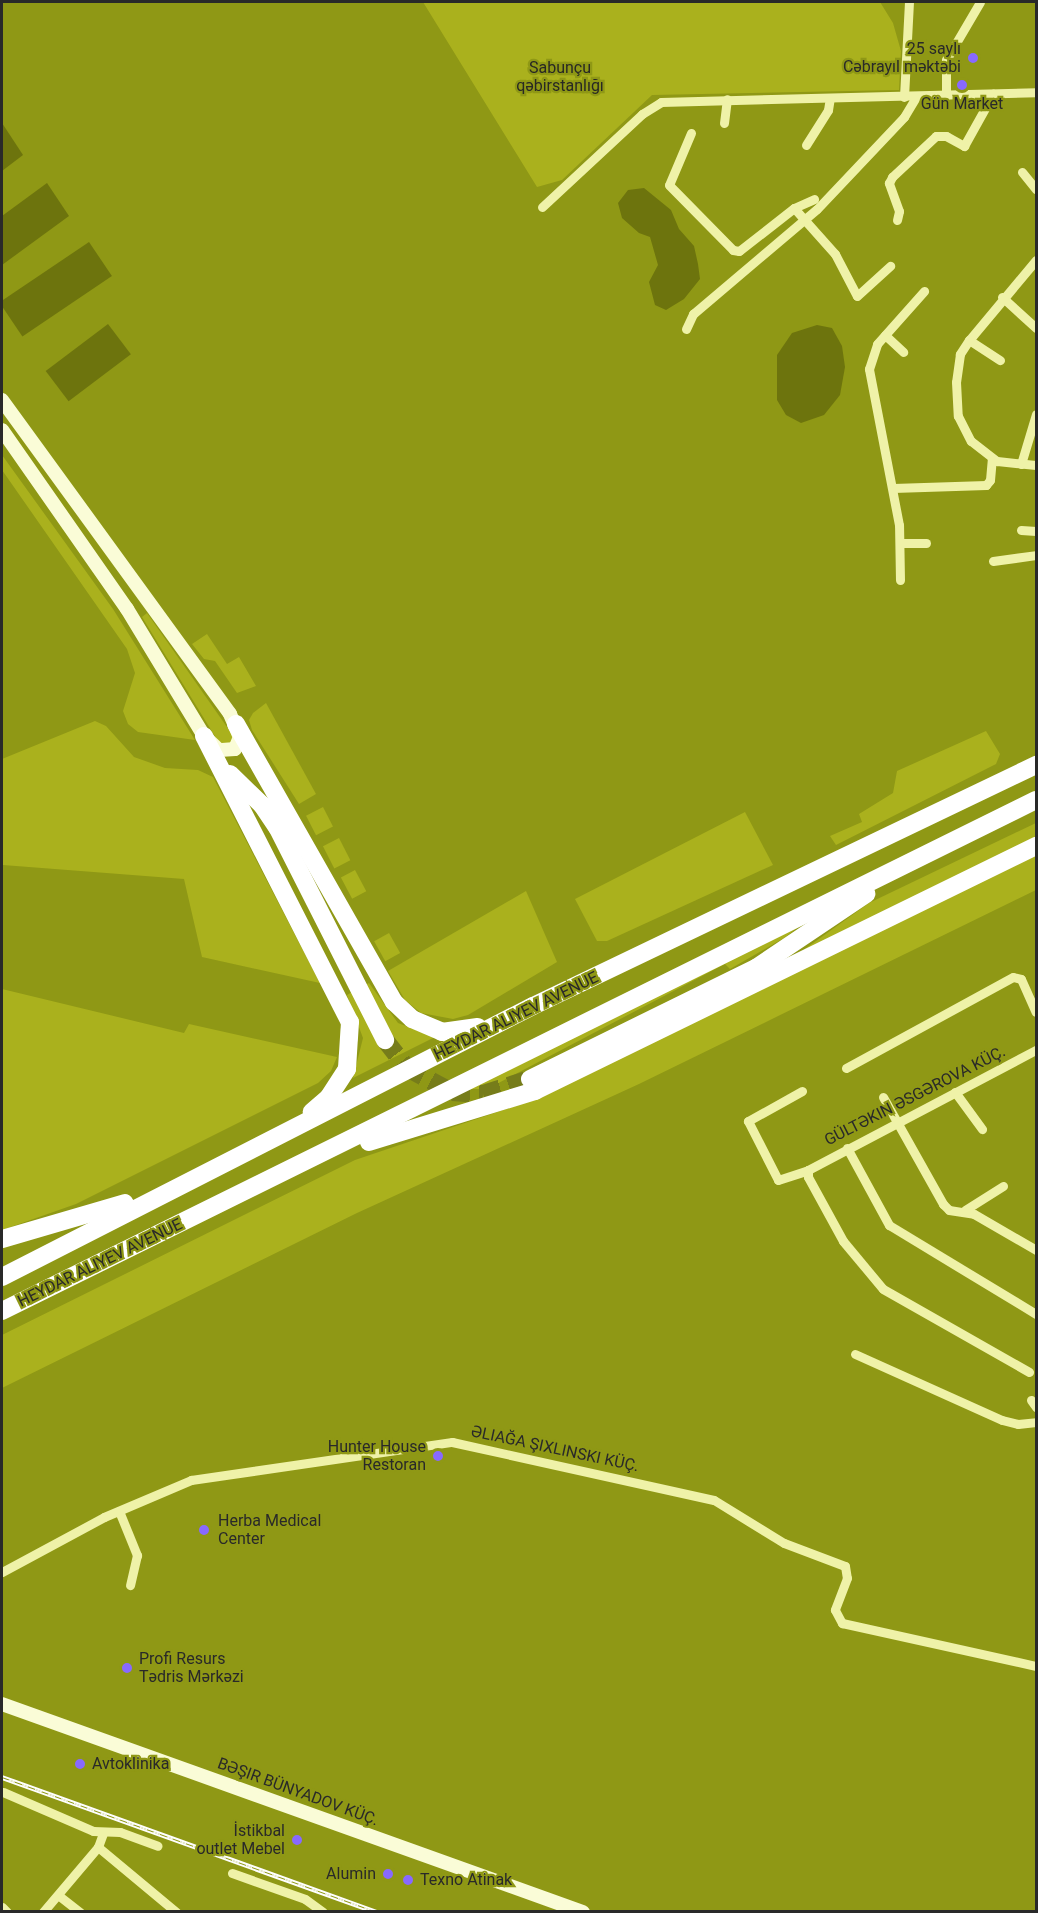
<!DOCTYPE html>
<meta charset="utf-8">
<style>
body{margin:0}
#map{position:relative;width:1038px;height:1913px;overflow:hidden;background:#8f9815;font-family:Roboto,sans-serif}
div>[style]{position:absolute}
.green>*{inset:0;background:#aab11d;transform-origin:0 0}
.water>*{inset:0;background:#6d740d;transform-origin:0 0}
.highway-tunnel>*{height:18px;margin-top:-9px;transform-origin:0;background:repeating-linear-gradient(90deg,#767c1a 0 18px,transparent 0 27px)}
.street>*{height:9px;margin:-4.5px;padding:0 4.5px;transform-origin:4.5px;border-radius:4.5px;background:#eff2a8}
.secondary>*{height:14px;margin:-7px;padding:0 7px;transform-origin:7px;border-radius:7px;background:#fafcd7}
.highway>*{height:18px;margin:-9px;padding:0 9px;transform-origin:9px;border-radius:9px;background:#fff}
.rail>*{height:4.5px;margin-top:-2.25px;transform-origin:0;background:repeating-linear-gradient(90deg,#8f9815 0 7px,#fff 0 14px);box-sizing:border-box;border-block:2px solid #fff}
.dots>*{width:16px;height:16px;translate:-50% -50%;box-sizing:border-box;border:3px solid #8f9815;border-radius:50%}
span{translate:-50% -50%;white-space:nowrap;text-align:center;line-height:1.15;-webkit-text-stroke:4.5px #8f9815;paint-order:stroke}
.poi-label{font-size:16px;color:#292929}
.right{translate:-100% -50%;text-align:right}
.left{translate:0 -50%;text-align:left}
.park-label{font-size:16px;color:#282824}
.street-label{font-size:16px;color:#292929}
.frame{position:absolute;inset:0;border:3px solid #292929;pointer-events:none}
</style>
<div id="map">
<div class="green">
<div style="clip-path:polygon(423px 2px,880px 2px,893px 23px,901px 51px,899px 90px,652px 95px,562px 180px,537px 187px)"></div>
<div style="clip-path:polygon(2px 455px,113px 609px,195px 740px,138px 732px,128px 724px,123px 711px,135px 673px,127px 649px,2px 470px)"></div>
<div style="clip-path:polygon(147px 613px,234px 737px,232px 745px,219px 743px,142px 617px)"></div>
<div style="clip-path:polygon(207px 634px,227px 664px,239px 657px,256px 686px,237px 693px,215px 661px,204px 659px,192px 644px)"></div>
<div style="clip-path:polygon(266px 703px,316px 794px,299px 804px,252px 730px,249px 720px,253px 713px)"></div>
<div style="clip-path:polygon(95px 721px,106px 726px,134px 757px,165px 768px,198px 770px,213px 777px,320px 983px,202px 957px,184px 879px,3px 865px,2px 874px,2px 759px)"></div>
<div style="clip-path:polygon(986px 731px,1000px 754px,996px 764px,836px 845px,830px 836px,862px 822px,859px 814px,893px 793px,897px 771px)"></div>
<div style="left:323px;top:807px;width:22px;height:19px;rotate:63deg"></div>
<div style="clip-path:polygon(745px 812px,773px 865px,607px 941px,597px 941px,575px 899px)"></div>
<div style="clip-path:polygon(1036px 823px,1036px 841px,802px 951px,869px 903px)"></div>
<div style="left:339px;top:838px;width:25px;height:18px;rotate:63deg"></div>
<div style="clip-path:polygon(1036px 855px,1036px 890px,639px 1084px,357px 1213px,2px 1388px,2px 1335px,355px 1160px,539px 1098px)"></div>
<div style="left:355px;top:870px;width:24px;height:16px;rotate:62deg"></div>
<div style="clip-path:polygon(526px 891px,557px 962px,468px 1015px,453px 1019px,421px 1013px,405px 1000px,388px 971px)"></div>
<div style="clip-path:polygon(824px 907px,784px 938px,730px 969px,725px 964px,487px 1089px,467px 1089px)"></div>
<div style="left:389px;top:933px;width:23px;height:17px;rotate:61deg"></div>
<div style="clip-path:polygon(369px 983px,398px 1023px,435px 1037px,353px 1078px,363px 1038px,347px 995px,352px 992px,384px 1049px,362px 987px)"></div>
<div style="clip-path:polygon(2px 989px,184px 1033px,189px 1024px,337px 1057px,331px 1071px,318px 1083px,76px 1204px,2px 1230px)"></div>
</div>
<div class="water">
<div style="clip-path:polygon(2px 123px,23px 155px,2px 171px)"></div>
<div style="clip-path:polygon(47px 183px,69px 216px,2px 265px,2px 216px)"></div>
<div style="clip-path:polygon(644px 188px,671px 210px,679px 229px,694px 246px,698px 264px,700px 279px,684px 299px,666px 310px,655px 305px,649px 282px,658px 265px,650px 237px,639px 233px,622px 218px,618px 203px,628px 190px)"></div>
<div style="left:89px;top:242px;width:41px;height:108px;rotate:56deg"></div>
<div style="left:108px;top:324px;width:38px;height:78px;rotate:53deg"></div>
<div style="clip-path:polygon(817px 325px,832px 328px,842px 346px,845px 367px,840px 395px,824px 415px,801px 423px,786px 415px,777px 400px,777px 355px,792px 333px)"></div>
</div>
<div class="highway-tunnel">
<div style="left:385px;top:1040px;width:36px;rotate:52deg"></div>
<div style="left:407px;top:1068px;width:51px;rotate:28.1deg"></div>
<div style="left:452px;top:1092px;width:31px;rotate:4deg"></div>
<div style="left:483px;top:1094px;width:49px;rotate:-17.7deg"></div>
</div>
<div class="street">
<div style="left:946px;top:96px;width:36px;rotate:-90deg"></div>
<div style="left:946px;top:60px;width:67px;rotate:-59.6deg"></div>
<div style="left:904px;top:97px;width:95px;rotate:-87deg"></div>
<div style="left:724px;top:123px;width:24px;rotate:-83deg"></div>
<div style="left:691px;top:133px;width:56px;rotate:112.9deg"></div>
<div style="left:669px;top:185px;width:91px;rotate:45.4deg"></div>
<div style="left:733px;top:250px;width:6px;rotate:9deg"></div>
<div style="left:739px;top:251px;width:70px;rotate:-38deg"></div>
<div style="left:794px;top:208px;width:62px;rotate:48.3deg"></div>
<div style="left:835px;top:254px;width:47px;rotate:62.4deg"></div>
<div style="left:857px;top:296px;width:45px;rotate:-42.3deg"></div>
<div style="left:806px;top:145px;width:41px;rotate:-57.8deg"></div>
<div style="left:828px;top:110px;width:12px;rotate:-81deg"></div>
<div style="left:1022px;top:172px;width:22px;rotate:51deg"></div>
<div style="left:542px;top:207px;width:137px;rotate:-42.9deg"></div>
<div style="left:642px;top:114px;width:22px;rotate:-32deg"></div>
<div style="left:661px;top:102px;width:375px;rotate:-1.5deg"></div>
<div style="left:794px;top:208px;width:22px;rotate:-24deg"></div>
<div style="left:897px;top:220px;width:9px;rotate:-77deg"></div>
<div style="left:899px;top:211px;width:30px;rotate:-110deg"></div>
<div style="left:889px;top:183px;width:7px;rotate:-63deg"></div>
<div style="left:892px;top:177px;width:60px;rotate:-43deg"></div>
<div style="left:936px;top:136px;width:10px"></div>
<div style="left:946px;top:136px;width:21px;rotate:29deg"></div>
<div style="left:964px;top:146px;width:60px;rotate:-60.9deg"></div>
<div style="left:1036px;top:260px;width:104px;rotate:129.9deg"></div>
<div style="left:969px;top:340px;width:17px;rotate:123deg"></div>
<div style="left:960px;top:354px;width:28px;rotate:98deg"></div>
<div style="left:956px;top:382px;width:34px;rotate:87deg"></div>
<div style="left:958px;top:416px;width:28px;rotate:63deg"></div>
<div style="left:971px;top:441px;width:33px;rotate:38deg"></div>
<div style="left:997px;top:461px;width:39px;rotate:6deg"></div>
<div style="left:1002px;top:297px;width:46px;rotate:42.4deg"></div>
<div style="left:686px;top:329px;width:17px;rotate:-65deg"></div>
<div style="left:693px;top:314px;width:162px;rotate:-40.3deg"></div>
<div style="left:817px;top:209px;width:127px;rotate:-46.6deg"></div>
<div style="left:904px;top:117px;width:23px;rotate:-59deg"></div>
<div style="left:885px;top:335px;width:25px;rotate:43deg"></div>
<div style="left:969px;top:340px;width:37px;rotate:33deg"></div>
<div style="left:1021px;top:464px;width:52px;rotate:-73.3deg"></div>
<div style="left:893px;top:488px;width:93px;rotate:-1.8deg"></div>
<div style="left:986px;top:485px;width:6px;rotate:-51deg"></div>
<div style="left:990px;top:480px;width:21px;rotate:-85deg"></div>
<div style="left:1021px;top:530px;width:15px;rotate:4deg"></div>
<div style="left:901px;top:543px;width:25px"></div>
<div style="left:993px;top:561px;width:43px;rotate:-7.9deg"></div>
<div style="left:900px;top:580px;width:55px;rotate:-91deg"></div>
<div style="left:899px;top:525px;width:159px;rotate:-100.9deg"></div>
<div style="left:869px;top:369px;width:26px;rotate:-72deg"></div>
<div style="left:877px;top:344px;width:71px;rotate:-48.4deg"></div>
<div style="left:846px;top:1068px;width:190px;rotate:-28.6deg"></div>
<div style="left:1013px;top:977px;width:8px;rotate:14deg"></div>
<div style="left:1021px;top:979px;width:36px;rotate:66deg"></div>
<div style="left:802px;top:1091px;width:62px;rotate:150.9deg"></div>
<div style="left:748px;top:1121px;width:66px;rotate:63deg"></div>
<div style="left:778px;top:1180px;width:32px;rotate:-18deg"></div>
<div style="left:808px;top:1170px;width:258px;rotate:-27.8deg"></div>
<div style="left:955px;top:1092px;width:46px;rotate:53.9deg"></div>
<div style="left:883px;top:1097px;width:123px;rotate:60.7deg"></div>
<div style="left:943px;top:1204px;width:8px;rotate:45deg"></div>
<div style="left:949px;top:1210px;width:25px;rotate:9deg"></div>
<div style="left:974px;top:1214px;width:72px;rotate:30.1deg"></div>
<div style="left:847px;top:1148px;width:88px;rotate:61.4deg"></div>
<div style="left:889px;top:1225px;width:172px;rotate:31.2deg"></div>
<div style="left:808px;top:1170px;width:7px;rotate:90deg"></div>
<div style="left:808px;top:1177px;width:73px;rotate:61.3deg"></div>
<div style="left:843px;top:1241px;width:62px;rotate:50.2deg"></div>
<div style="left:883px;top:1289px;width:168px;rotate:29.6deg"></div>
<div style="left:965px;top:1210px;width:45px;rotate:-32.3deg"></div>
<div style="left:855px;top:1354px;width:161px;rotate:24.2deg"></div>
<div style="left:1002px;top:1420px;width:16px;rotate:14deg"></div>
<div style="left:1018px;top:1424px;width:18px;rotate:-6deg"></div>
<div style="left:1031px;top:1400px;width:9px;rotate:54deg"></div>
<div style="left:119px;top:1511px;width:48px;rotate:67.8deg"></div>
<div style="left:137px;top:1555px;width:31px;rotate:103deg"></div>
<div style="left:2px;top:1572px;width:116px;rotate:-28.3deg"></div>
<div style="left:104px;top:1517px;width:95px;rotate:-23deg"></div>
<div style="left:191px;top:1480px;width:264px;rotate:-8.3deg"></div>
<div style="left:452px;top:1442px;width:268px;rotate:12.5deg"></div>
<div style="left:714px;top:1500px;width:82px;rotate:31.6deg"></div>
<div style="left:784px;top:1543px;width:65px;rotate:20.7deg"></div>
<div style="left:845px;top:1566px;width:12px;rotate:81deg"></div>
<div style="left:847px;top:1578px;width:34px;rotate:111deg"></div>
<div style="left:835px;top:1610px;width:15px;rotate:62deg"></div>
<div style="left:842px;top:1623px;width:199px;rotate:12.5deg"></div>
<div style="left:3px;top:1792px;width:98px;rotate:23.4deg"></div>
<div style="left:93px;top:1831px;width:27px;rotate:2deg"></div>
<div style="left:120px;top:1832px;width:40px;rotate:20.2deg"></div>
<div style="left:98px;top:1847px;width:102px;rotate:39.8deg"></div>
<div style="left:232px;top:1873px;width:77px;rotate:19.6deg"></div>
<div style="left:305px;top:1899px;width:22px;rotate:36deg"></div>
<div style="left:58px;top:1895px;width:28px;rotate:38deg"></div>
<div style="left:2px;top:1907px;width:7px;rotate:45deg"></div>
<div style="left:43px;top:1912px;width:85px;rotate:-49.8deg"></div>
<div style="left:98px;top:1847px;width:15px;rotate:-70deg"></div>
</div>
<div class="secondary">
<div style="left:2px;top:400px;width:388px;rotate:54deg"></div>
<div style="left:230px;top:714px;width:25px;rotate:67deg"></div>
<div style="left:240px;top:737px;width:13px;rotate:113deg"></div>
<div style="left:235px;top:749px;width:16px;rotate:176deg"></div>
<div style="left:219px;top:750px;width:21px;rotate:-137deg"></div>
<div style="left:204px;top:736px;width:149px;rotate:-121.2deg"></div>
<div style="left:127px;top:609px;width:218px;rotate:-124.9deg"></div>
<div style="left:2px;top:1704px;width:617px;rotate:19.7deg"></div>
</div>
<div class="highway">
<div style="left:236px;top:724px;width:320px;rotate:60.4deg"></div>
<div style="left:394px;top:1002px;width:25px;rotate:43deg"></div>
<div style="left:412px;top:1019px;width:33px;rotate:23deg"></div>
<div style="left:442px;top:1032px;width:36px;rotate:-8deg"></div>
<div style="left:204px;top:736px;width:321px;rotate:63deg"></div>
<div style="left:350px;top:1022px;width:47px;rotate:93.7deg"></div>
<div style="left:347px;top:1069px;width:33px;rotate:123deg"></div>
<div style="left:329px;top:1097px;width:23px;rotate:139deg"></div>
<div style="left:230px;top:774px;width:45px;rotate:44.1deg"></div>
<div style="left:262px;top:805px;width:27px;rotate:56deg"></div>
<div style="left:277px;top:827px;width:239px;rotate:63.1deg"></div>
<div style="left:530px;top:1079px;width:252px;rotate:-26.2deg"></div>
<div style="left:756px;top:968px;width:133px;rotate:-33.9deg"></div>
<div style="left:369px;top:1142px;width:174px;rotate:-17.1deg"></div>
<div style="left:535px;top:1091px;width:558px;rotate:-26.06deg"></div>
<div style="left:2px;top:1239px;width:128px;rotate:-16.3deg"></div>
<div style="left:2px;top:1277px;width:596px;rotate:-27.04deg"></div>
<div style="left:533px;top:1006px;width:558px;rotate:-25.6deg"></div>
<div style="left:2px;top:1311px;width:1153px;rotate:-26.3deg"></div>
</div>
<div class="rail">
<div style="left:2px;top:1777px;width:400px;rotate:19.8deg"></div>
</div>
<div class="dots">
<div style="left:973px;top:58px;background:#8869ff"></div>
<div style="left:962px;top:85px;background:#8869ff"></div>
<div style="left:438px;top:1456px;background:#8869ff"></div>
<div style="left:204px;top:1530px;background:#8869ff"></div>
<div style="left:127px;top:1668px;background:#8869ff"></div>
<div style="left:80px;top:1764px;background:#8869ff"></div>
<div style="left:297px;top:1840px;background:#8869ff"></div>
<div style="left:388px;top:1874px;background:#8869ff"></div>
<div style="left:408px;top:1880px;background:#8869ff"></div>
</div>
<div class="poi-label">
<span class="right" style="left:961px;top:58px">25 saylı<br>Cəbrayıl məktəbi</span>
<span style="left:962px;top:104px">Gün Market</span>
<span class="right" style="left:426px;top:1456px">Hunter House<br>Restoran</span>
<span class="left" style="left:218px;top:1530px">Herba Medical<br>Center</span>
<span class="left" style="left:139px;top:1668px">Profi Resurs<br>Tədris Mərkəzi</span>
<span class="left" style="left:92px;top:1764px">Avtoklinika</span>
<span class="right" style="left:285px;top:1840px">İstikbal<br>outlet Mebel</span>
<span class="right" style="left:376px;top:1874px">Alumin</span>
<span class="left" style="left:420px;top:1880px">Texno Atinak</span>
</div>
<div class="park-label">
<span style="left:560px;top:77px">Sabunçu<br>qəbirstanlığı</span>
</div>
<div class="street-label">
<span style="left:516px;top:1016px;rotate:-26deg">HEYDAR ALIYEV AVENUE</span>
<span style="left:915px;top:1096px;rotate:-27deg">GÜLTƏKIN ƏSGƏROVA KÜÇ.</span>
<span style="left:100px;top:1263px;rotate:-26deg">HEYDAR ALIYEV AVENUE</span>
<span style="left:555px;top:1449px;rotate:12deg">ƏLIAĞA ŞIXLINSKI KÜÇ.</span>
<span style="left:298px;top:1792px;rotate:20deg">BƏŞIR BÜNYADOV KÜÇ.</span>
</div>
<div class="frame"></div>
</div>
